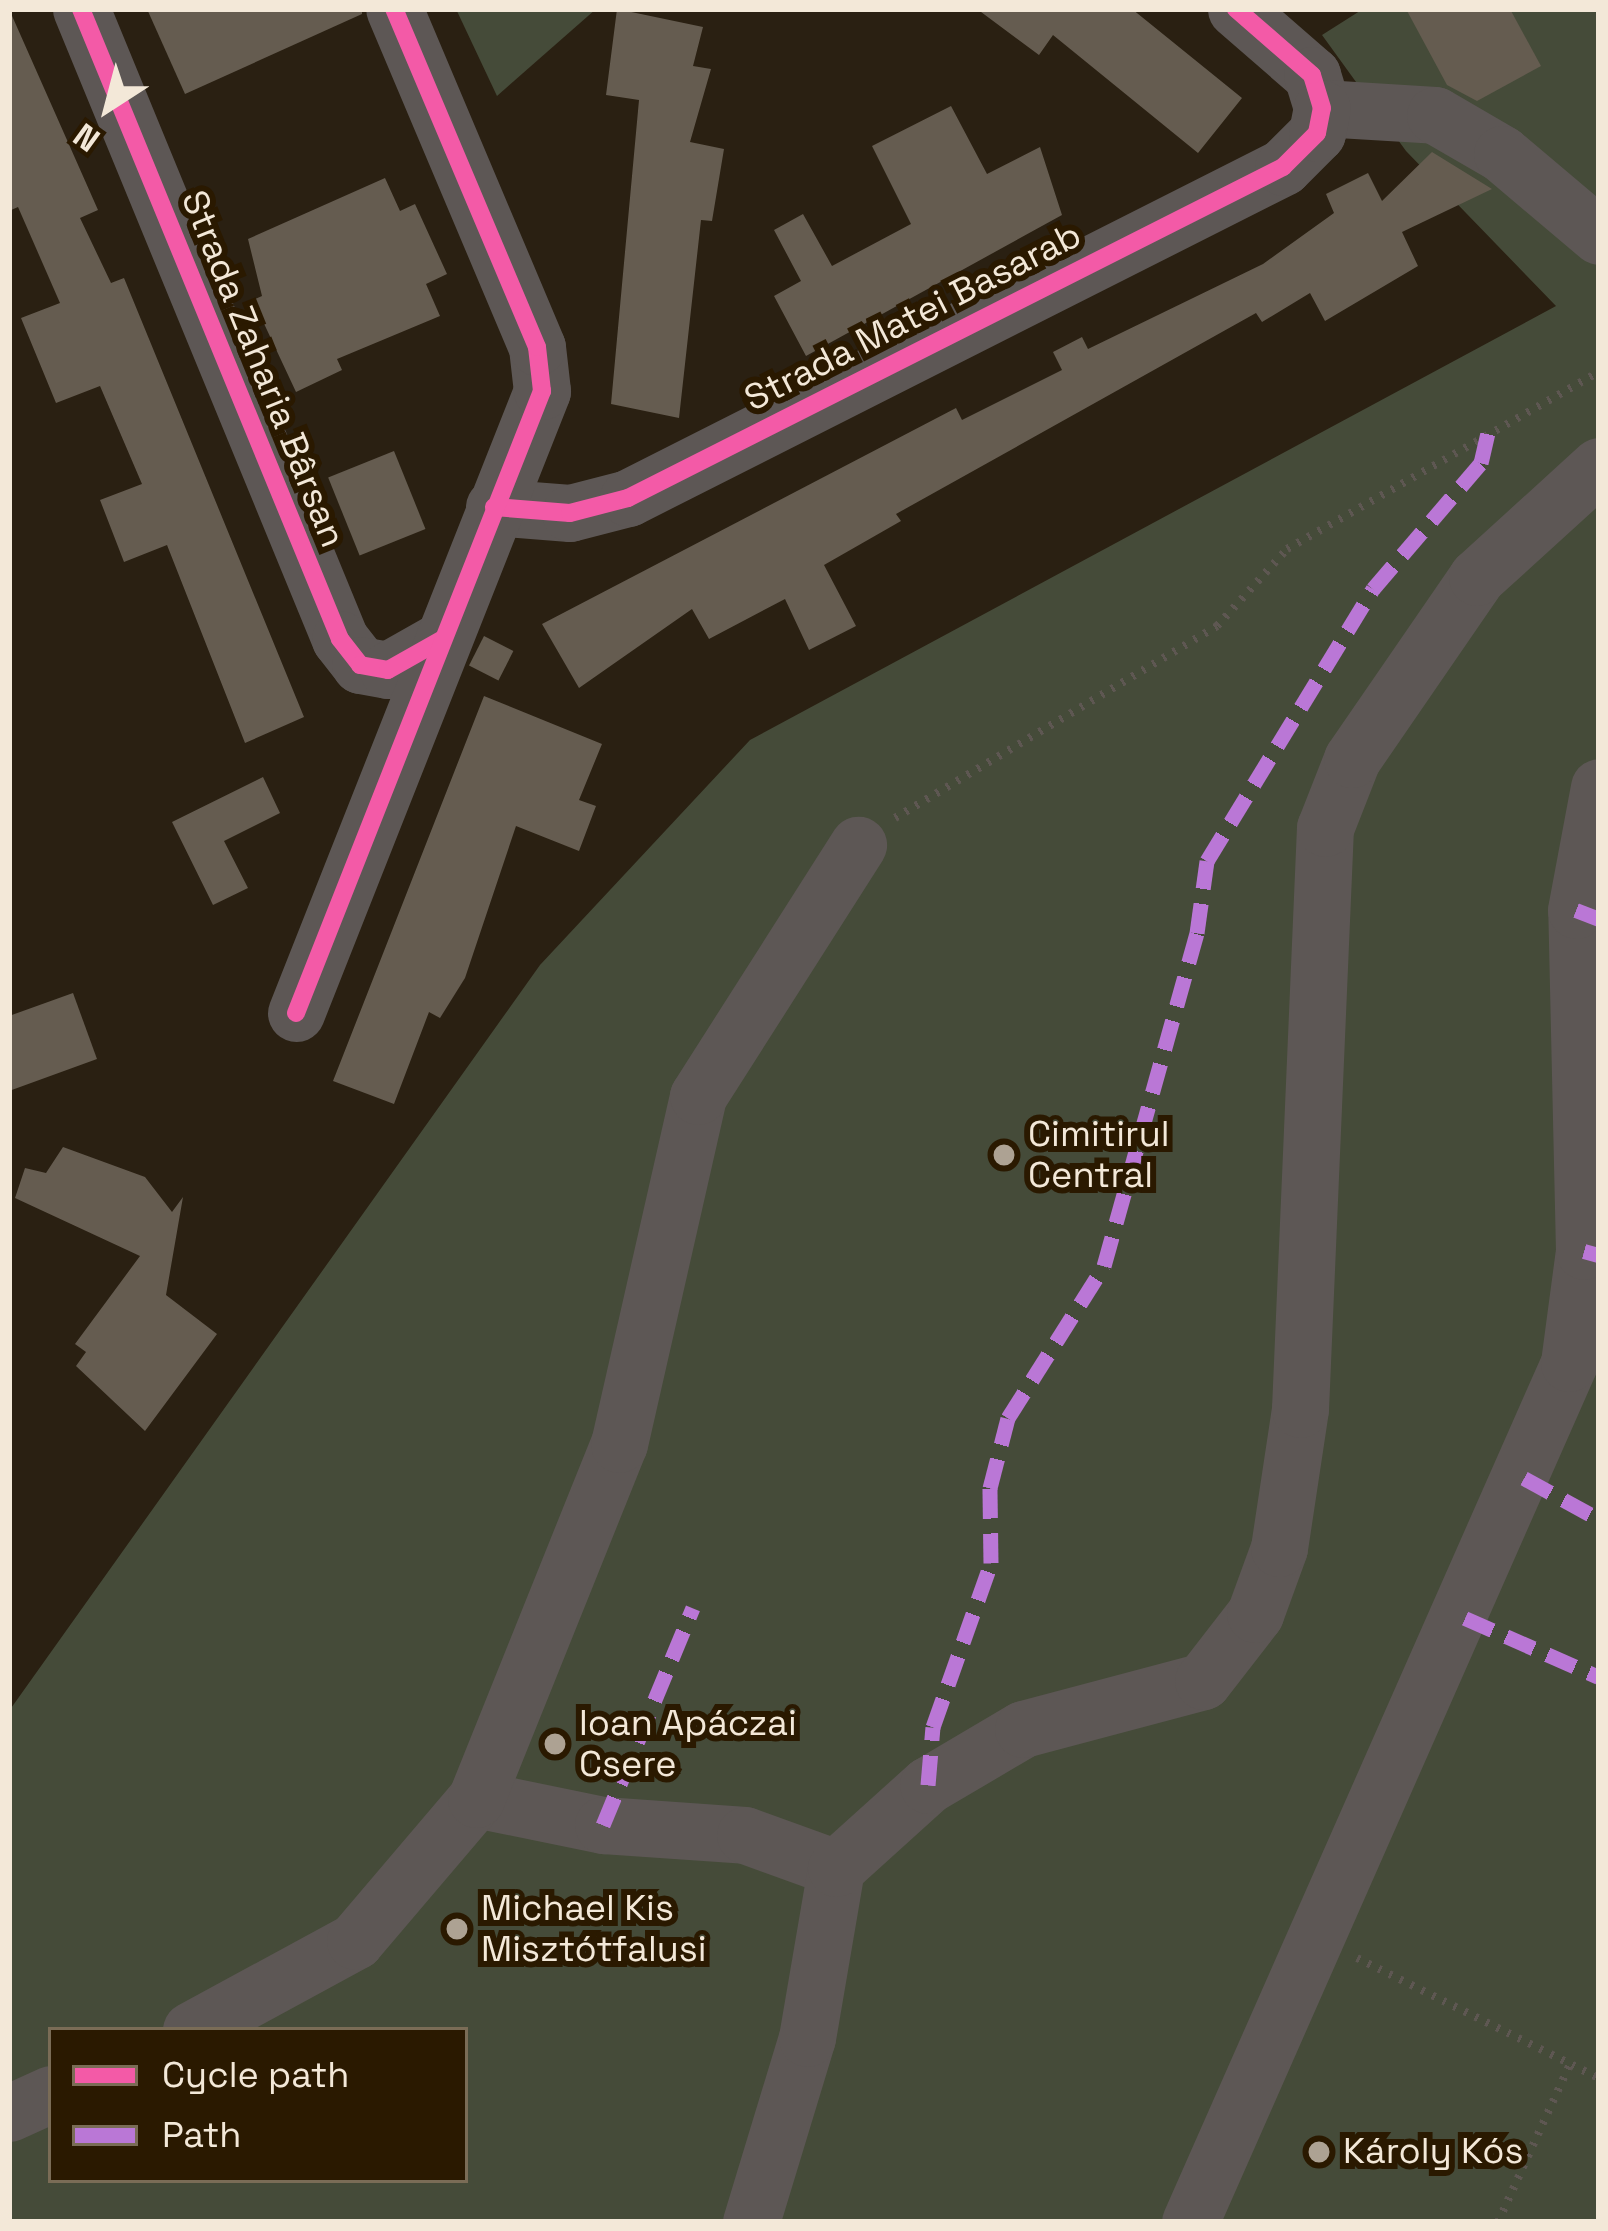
<!DOCTYPE html>
<meta charset="utf-8">
<style>
body{margin:0}
#map{position:relative;width:1608px;height:2231px;overflow:hidden;background:#2a2012;font-family:"Space Grotesk",sans-serif}
div>[style]{position:absolute}
.green>*{inset:0;background:#454b39}
.building>*{inset:0;background:#655c50;transform-origin:0 0}
.path>*{height:8px;margin-top:-4px;transform-origin:0;background:repeating-linear-gradient(90deg,#5e5752 0 3px,transparent 0 12px)}
.minor>*{height:57px;margin:-28.5px;padding:0 28.5px;transform-origin:28.5px;border-radius:28.5px;background:#5d5755}
.quiet>*{height:15px;margin-top:-7.5px;transform-origin:0;background:repeating-linear-gradient(90deg,#ba77d6 0 30px,transparent 0 45px)}
.cycleway>*{height:18px;margin:-9px;padding:0 9px;transform-origin:9px;border-radius:9px;background:#f35aa7}
.dots>*{width:33px;height:33px;translate:-50% -50%;box-sizing:border-box;border:6px solid #2a1900;border-radius:50%}
span{translate:-50% -50%;white-space:nowrap;text-align:center;line-height:1.15;-webkit-text-stroke:12px #2a1900;paint-order:stroke}
.street-label{font-size:36px;color:#f3e8d8}
.poi-label{font-size:36px;color:#f3e8d8}
.left{translate:0 -50%;text-align:left}
.frame{position:absolute;inset:0;border:12px solid #f3e8d8;pointer-events:none}
.legend{position:absolute;left:48px;top:2027px;width:420px;height:156px;box-sizing:border-box;background:#2a1900;border:3px solid #7a6c56;margin:0;padding:15px 21px;list-style:none;font-size:36px;color:#f3e8d8}
.legend li{display:flex;align-items:center;gap:24px;height:60px}
.legend b{width:60px;border:3px solid #7a6c56}
.north{position:absolute;left:48px;top:48px;width:120px;height:120px;-webkit-text-stroke:9px #2a1900;paint-order:stroke;rotate:216deg;font-size:33px;font-weight:700;line-height:48px;text-align:center;color:#f3e8d8}
.north::after{content:'';display:block;margin:auto;width:42px;height:54px;background:#f3e8d8;clip-path:polygon(50% 0,100% 100%,50% 72%,0 100%)}
</style>
<div id="map">
<div class="green">
<div style="clip-path:polygon(456px 9px,596px 9px,497px 96px)"></div>
<div style="clip-path:polygon(evenodd,1363px 9px,1599px 9px,1599px 2222px,9px 2222px,9px 1711px,540px 965px,750px 740px,1556px 306px,1406px 151px,1322px 35px,1363px 9px,51px 2030px,465px 2030px,465px 2180px,51px 2180px,51px 2030px)"></div>
</div>
<div class="building">
<div style="clip-path:polygon(9px 9px,98px 210px,80px 218px,111px 283px,124px 278px,304px 717px,245px 743px,167px 545px,124px 562px,100px 500px,142px 484px,100px 386px,56px 403px,21px 318px,60px 303px,18px 207px,9px 211px)"></div>
<div style="clip-path:polygon(147px 9px,362px 9px,362px 14px,185px 94px)"></div>
<div style="clip-path:polygon(617px 9px,703px 27px,693px 66px,711px 69px,690px 142px,724px 149px,712px 221px,701px 220px,679px 418px,611px 404px,639px 100px,606px 95px)"></div>
<div style="clip-path:polygon(977px 9px,1132px 9px,1242px 98px,1198px 153px,1053px 35px,1039px 55px)"></div>
<div style="clip-path:polygon(1406px 9px,1510px 9px,1541px 66px,1477px 101px,1447px 85px)"></div>
<div style="clip-path:polygon(951px 106px,987px 174px,1040px 147px,1062px 215px,806px 356px,774px 296px,801px 281px,774px 230px,803px 214px,832px 266px,911px 224px,872px 146px)"></div>
<div style="clip-path:polygon(1432px 152px,1492px 189px,1402px 232px,1418px 266px,1325px 321px,1310px 293px,1262px 322px,1256px 313px,896px 514px,901px 521px,824px 565px,856px 626px,809px 650px,785px 599px,709px 639px,692px 609px,579px 688px,542px 624px,956px 408px,962px 420px,1062px 370px,1053px 352px,1082px 337px,1088px 349px,1263px 264px,1334px 213px,1326px 194px,1368px 173px,1382px 201px)"></div>
<div style="clip-path:polygon(385px 178px,400px 211px,415px 204px,447px 274px,426px 284px,440px 316px,337px 359px,342px 370px,296px 392px,253px 300px,262px 296px,248px 239px)"></div>
<div style="left:394px;top:451px;width:84px;height:71px;rotate:68deg"></div>
<div style="left:484px;top:636px;width:33px;height:33px;rotate:27deg"></div>
<div style="clip-path:polygon(484px 696px,602px 744px,579px 800px,596px 806px,579px 851px,516px 826px,465px 978px,440px 1018px,429px 1012px,394px 1104px,333px 1081px)"></div>
<div style="clip-path:polygon(263px 777px,280px 813px,224px 841px,248px 888px,213px 905px,172px 822px)"></div>
<div style="clip-path:polygon(73px 993px,97px 1059px,9px 1091px,9px 1016px)"></div>
<div style="clip-path:polygon(63px 1147px,145px 1177px,172px 1212px,183px 1197px,166px 1295px,217px 1334px,145px 1431px,76px 1366px,86px 1352px,75px 1344px,140px 1256px,15px 1198px,25px 1168px,46px 1173px)"></div>
</div>
<div class="path">
<div style="left:895px;top:818px;width:375px;rotate:-30.8deg"></div>
<div style="left:1217px;top:626px;width:104px;rotate:-47.7deg"></div>
<div style="left:1287px;top:549px;width:359px;rotate:-29.6deg"></div>
<div style="left:1357px;top:1958px;width:270px;rotate:26.4deg"></div>
<div style="left:1498px;top:2222px;width:174px;rotate:-65.5deg"></div>
</div>
<div class="minor">
<div style="left:81px;top:9px;width:681px;rotate:67.65deg"></div>
<div style="left:340px;top:639px;width:33px;rotate:52deg"></div>
<div style="left:360px;top:665px;width:28px;rotate:10deg"></div>
<div style="left:388px;top:670px;width:61px;rotate:-29.5deg"></div>
<div style="left:1236px;top:9px;width:101px;rotate:41deg"></div>
<div style="left:1312px;top:75px;width:34px;rotate:73deg"></div>
<div style="left:1322px;top:108px;width:113px;rotate:3.5deg"></div>
<div style="left:1435px;top:115px;width:78px;rotate:30.2deg"></div>
<div style="left:1502px;top:154px;width:127px;rotate:40.2deg"></div>
<div style="left:494px;top:507px;width:76px;rotate:4.5deg"></div>
<div style="left:570px;top:513px;width:60px;rotate:-14.5deg"></div>
<div style="left:628px;top:498px;width:734px;rotate:-26.81deg"></div>
<div style="left:1283px;top:167px;width:48px;rotate:-45deg"></div>
<div style="left:1317px;top:133px;width:25px;rotate:-79deg"></div>
<div style="left:296px;top:1013px;width:669px;rotate:-68.42deg"></div>
<div style="left:542px;top:391px;width:44px;rotate:-96.5deg"></div>
<div style="left:537px;top:347px;width:367px;rotate:-112.9deg"></div>
<div style="left:476px;top:1799px;width:130px;rotate:11.6deg"></div>
<div style="left:603px;top:1825px;width:142px;rotate:4deg"></div>
<div style="left:745px;top:1835px;width:97px;rotate:19.9deg"></div>
<div style="left:191px;top:2030px;width:187px;rotate:-28.5deg"></div>
<div style="left:355px;top:1941px;width:187px;rotate:-49.6deg"></div>
<div style="left:476px;top:1799px;width:383px;rotate:-68.1deg"></div>
<div style="left:619px;top:1444px;width:357px;rotate:-77.2deg"></div>
<div style="left:698px;top:1096px;width:298px;rotate:-57.5deg"></div>
<div style="left:9px;top:2113px;width:46px;rotate:-24.3deg"></div>
<div style="left:751px;top:2222px;width:192px;rotate:-73.1deg"></div>
<div style="left:807px;top:2038px;width:172px;rotate:-80.3deg"></div>
<div style="left:836px;top:1868px;width:124px;rotate:-42.1deg"></div>
<div style="left:928px;top:1785px;width:110px;rotate:-30.5deg"></div>
<div style="left:1023px;top:1729px;width:186px;rotate:-14.9deg"></div>
<div style="left:1203px;top:1681px;width:85px;rotate:-52.2deg"></div>
<div style="left:1255px;top:1614px;width:70px;rotate:-70deg"></div>
<div style="left:1279px;top:1548px;width:141px;rotate:-81.4deg"></div>
<div style="left:1300px;top:1409px;width:582px;rotate:-87.54deg"></div>
<div style="left:1325px;top:828px;width:74px;rotate:-68.6deg"></div>
<div style="left:1352px;top:759px;width:221px;rotate:-55.5deg"></div>
<div style="left:1477px;top:577px;width:165px;rotate:-42.3deg"></div>
<div style="left:1190px;top:2222px;width:939px;rotate:-66.19deg"></div>
<div style="left:1569px;top:1363px;width:113px;rotate:-82.4deg"></div>
<div style="left:1584px;top:1251px;width:341px;rotate:-91.3deg"></div>
<div style="left:1576px;top:910px;width:125px;rotate:-79.4deg"></div>
</div>
<div class="quiet">
<div style="left:1576px;top:910px;width:25px;rotate:21deg"></div>
<div style="left:1584px;top:1251px;width:16px;rotate:15deg"></div>
<div style="left:1524px;top:1478px;width:85px;rotate:28.7deg"></div>
<div style="left:1465px;top:1618px;width:146px;rotate:23.8deg"></div>
<div style="left:928px;top:1785px;width:58px;rotate:-85.1deg"></div>
<div style="left:933px;top:1727px;width:174px;rotate:-70.5deg"></div>
<div style="left:991px;top:1563px;width:75px;rotate:-90.8deg"></div>
<div style="left:990px;top:1488px;width:72px;rotate:-75.6deg"></div>
<div style="left:1008px;top:1418px;width:180px;rotate:-57.7deg"></div>
<div style="left:1104px;top:1266px;width:346px;rotate:-74.4deg"></div>
<div style="left:1197px;top:933px;width:73px;rotate:-82.1deg"></div>
<div style="left:1207px;top:861px;width:319px;rotate:-58.6deg"></div>
<div style="left:1373px;top:589px;width:166px;rotate:-49.4deg"></div>
<div style="left:1481px;top:463px;width:35px;rotate:-77deg"></div>
<div style="left:603px;top:1825px;width:235px;rotate:-67.5deg"></div>
</div>
<div class="cycleway">
<div style="left:81px;top:9px;width:681px;rotate:67.65deg"></div>
<div style="left:340px;top:639px;width:33px;rotate:52deg"></div>
<div style="left:360px;top:665px;width:28px;rotate:10deg"></div>
<div style="left:388px;top:670px;width:61px;rotate:-29.5deg"></div>
<div style="left:494px;top:507px;width:76px;rotate:4.5deg"></div>
<div style="left:570px;top:513px;width:60px;rotate:-14.5deg"></div>
<div style="left:628px;top:498px;width:734px;rotate:-26.81deg"></div>
<div style="left:1283px;top:167px;width:48px;rotate:-45deg"></div>
<div style="left:1317px;top:133px;width:25px;rotate:-79deg"></div>
<div style="left:1322px;top:108px;width:34px;rotate:-107deg"></div>
<div style="left:1312px;top:75px;width:101px;rotate:-139deg"></div>
<div style="left:296px;top:1013px;width:669px;rotate:-68.42deg"></div>
<div style="left:542px;top:391px;width:44px;rotate:-96.5deg"></div>
<div style="left:537px;top:347px;width:367px;rotate:-112.9deg"></div>
</div>
<div class="dots">
<div style="left:1004px;top:1155px;background:#ada293"></div>
<div style="left:555px;top:1744px;background:#ada293"></div>
<div style="left:457px;top:1929px;background:#ada293"></div>
<div style="left:1319px;top:2152px;background:#ada293"></div>
</div>
<div class="street-label">
<span style="left:913px;top:317px;rotate:-27deg">Strada Matei Basarab</span>
<span style="left:263px;top:369px;rotate:68deg">Strada Zaharia Bârsan</span>
</div>
<div class="poi-label">
<span class="left" style="left:1028px;top:1155px">Cimitirul<br>Central</span>
<span class="left" style="left:579px;top:1744px">Ioan Apáczai<br>Csere</span>
<span class="left" style="left:481px;top:1929px">Michael Kis<br>Misztótfalusi</span>
<span class="left" style="left:1343px;top:2152px">Károly Kós</span>
</div>
<div class="frame"></div>
<ul class="legend">
<li><b style="height:15px;background:#f35aa7"></b>Cycle path</li>
<li><b style="height:15px;background:#ba77d6"></b>Path</li>
</ul>
<div class="north">N</div>
</div>
